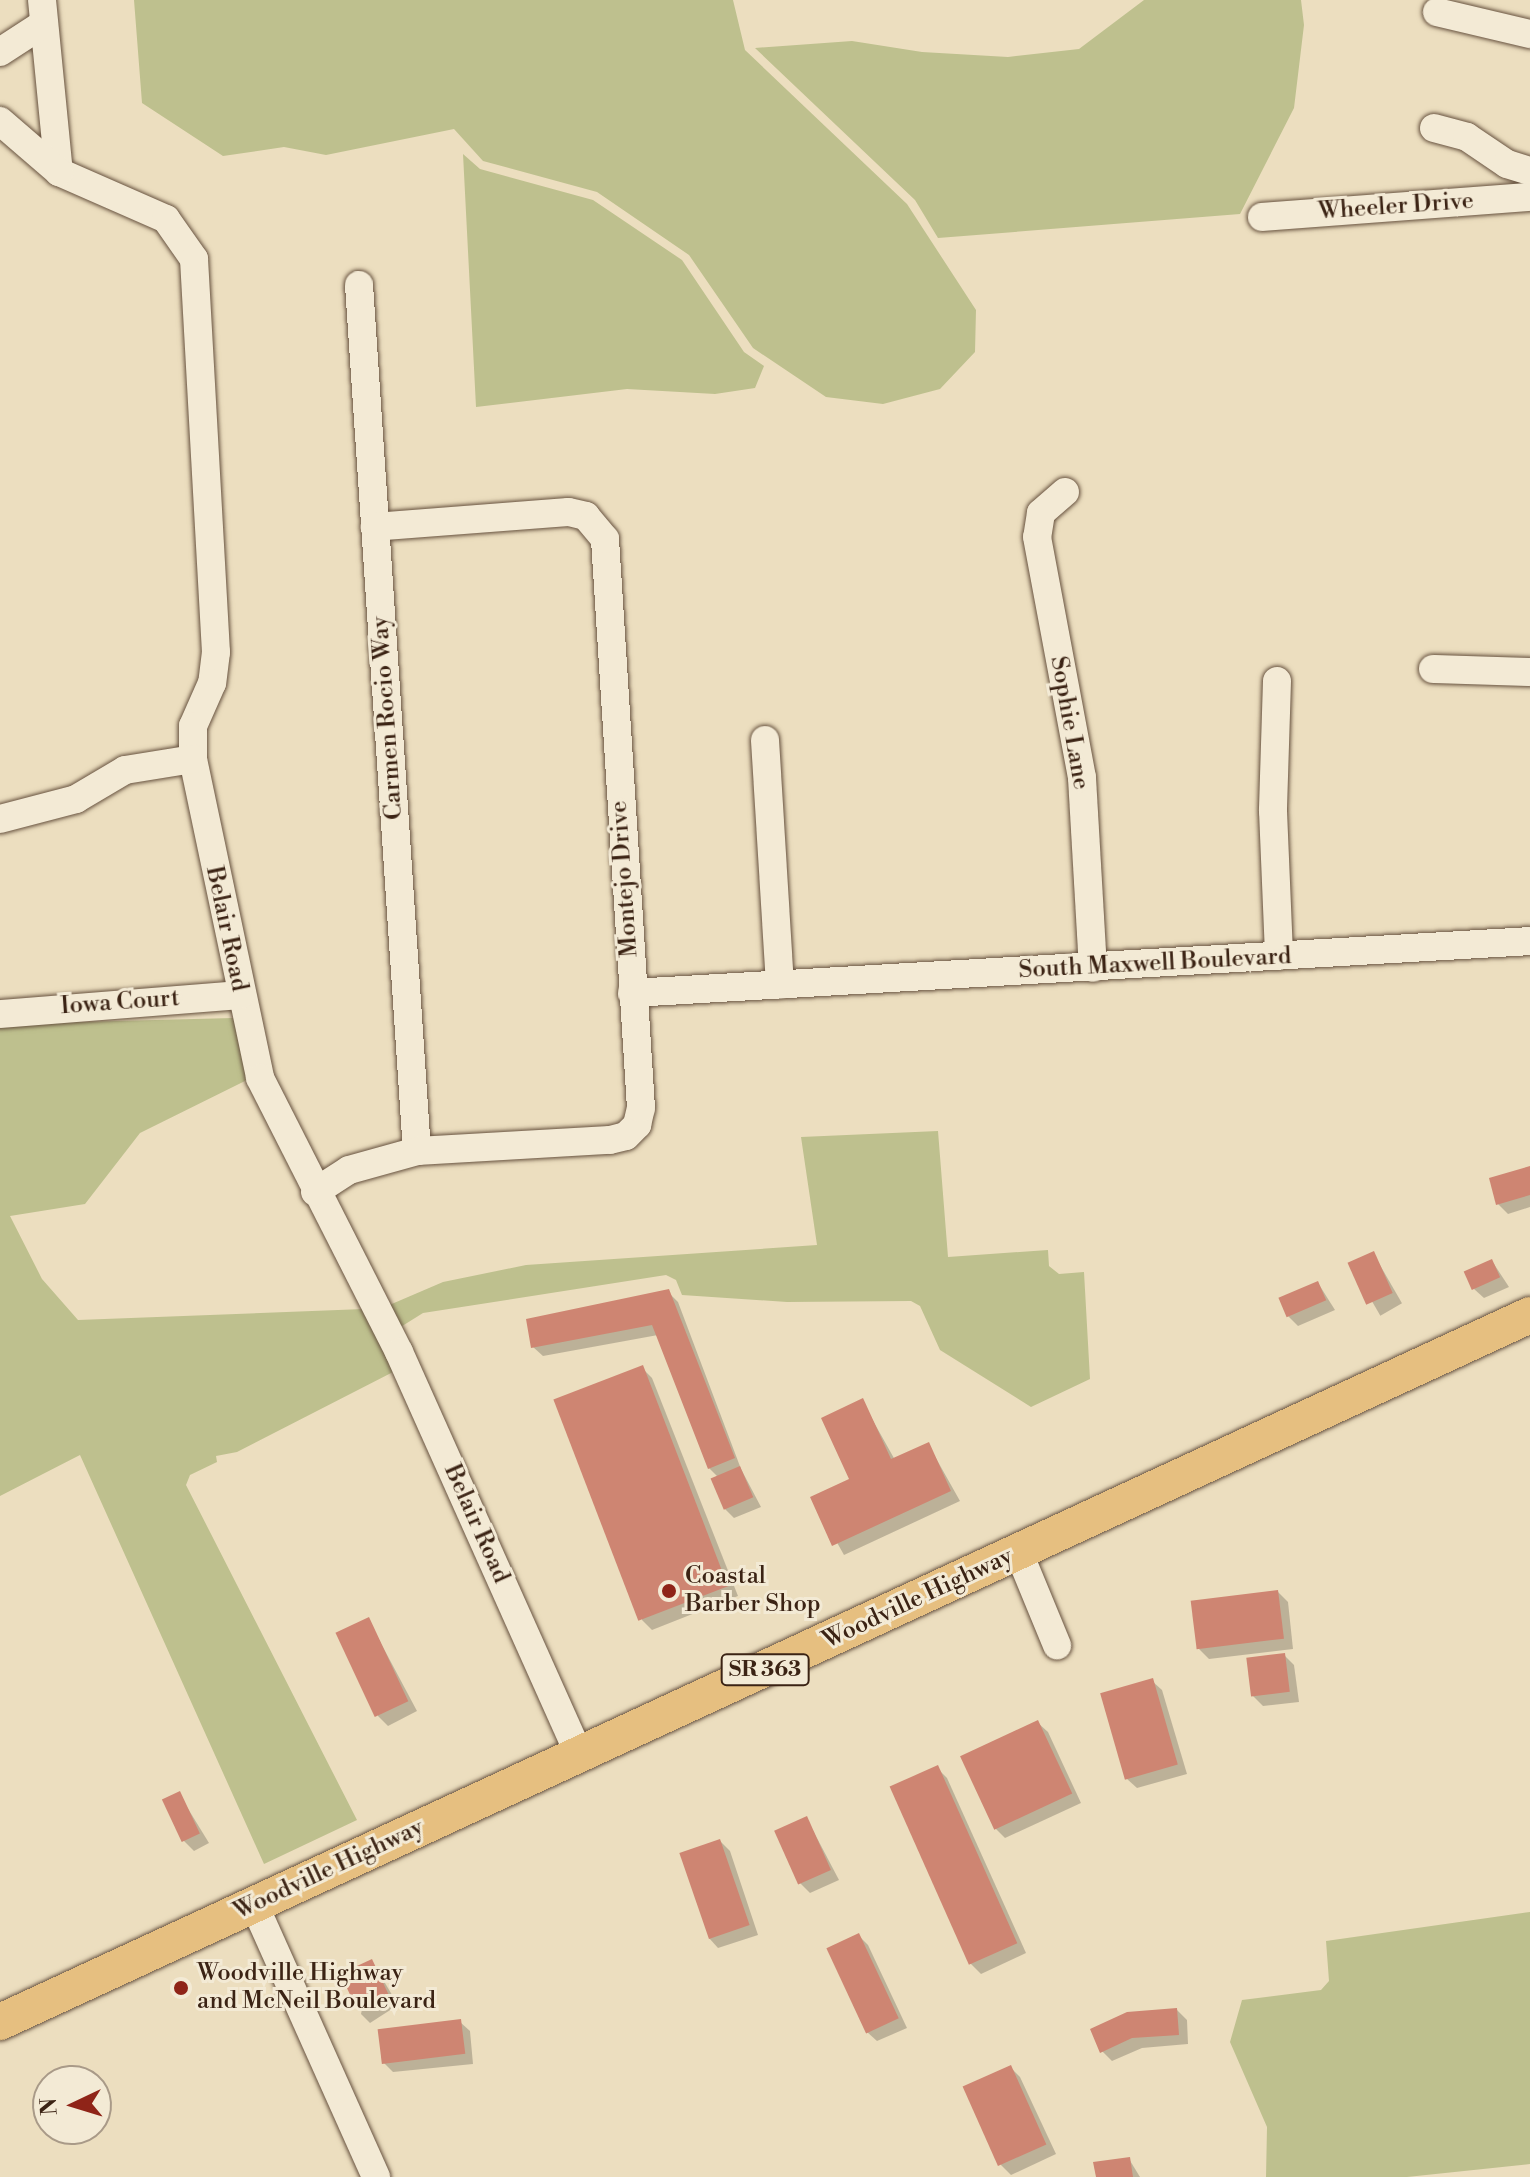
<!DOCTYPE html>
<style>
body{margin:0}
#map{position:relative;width:1530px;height:2177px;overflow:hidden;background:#ecdebf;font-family:"Libre Bodoni",serif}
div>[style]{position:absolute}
.green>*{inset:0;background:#bec08e}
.shadow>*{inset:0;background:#0003;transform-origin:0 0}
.building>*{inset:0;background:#ce8572;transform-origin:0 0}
.roads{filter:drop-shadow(0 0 2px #67523f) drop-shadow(0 0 2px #67523f)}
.minor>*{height:28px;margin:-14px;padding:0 14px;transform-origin:14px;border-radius:14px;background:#f3ead5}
.major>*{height:36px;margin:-18px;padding:0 18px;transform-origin:18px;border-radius:18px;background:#e6bf80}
.dots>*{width:22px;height:22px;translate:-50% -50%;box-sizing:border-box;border:4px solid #f3ead5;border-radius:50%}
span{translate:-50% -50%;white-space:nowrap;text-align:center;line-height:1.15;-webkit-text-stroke:6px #f3ead5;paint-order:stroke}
.shield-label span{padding:2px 6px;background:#f3ead5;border:2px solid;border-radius:6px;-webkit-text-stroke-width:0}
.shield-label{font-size:22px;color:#3b2314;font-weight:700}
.street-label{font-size:24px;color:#3b2314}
.poi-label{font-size:24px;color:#3b2314}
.left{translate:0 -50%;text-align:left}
.north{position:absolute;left:32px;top:2065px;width:80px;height:80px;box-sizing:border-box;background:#f3ead5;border:2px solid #a99a88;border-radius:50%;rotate:266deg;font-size:22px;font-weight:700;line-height:32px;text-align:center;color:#3b2314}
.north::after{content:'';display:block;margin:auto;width:28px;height:36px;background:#8f2418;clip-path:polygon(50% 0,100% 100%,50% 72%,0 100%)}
</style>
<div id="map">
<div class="green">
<div style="clip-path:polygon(134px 0,733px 0,745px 50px,907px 204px,976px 310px,975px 352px,940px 389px,883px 404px,826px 397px,753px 348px,689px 255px,597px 192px,483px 161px,454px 129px,326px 155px,284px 147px,223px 156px,142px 103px)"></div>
<div style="clip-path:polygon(1144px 0,1301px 0,1304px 25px,1294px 108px,1240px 214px,938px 238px,915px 200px,755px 48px,852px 41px,922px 52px,1008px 57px,1079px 49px)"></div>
<div style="clip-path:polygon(463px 154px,480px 169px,593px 200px,682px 260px,744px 352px,764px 366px,755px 388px,715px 394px,627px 389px,476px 407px)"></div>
<div style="clip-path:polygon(233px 1018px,249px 1079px,140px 1133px,85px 1204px,10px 1216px,42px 1279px,78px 1320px,364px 1309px,395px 1371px,237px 1452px,216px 1456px,217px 1462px,190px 1475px,186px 1485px,357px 1820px,264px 1864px,80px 1455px,0 1496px,0 1024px)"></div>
<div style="clip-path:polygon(938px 1131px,948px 1257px,1048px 1250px,1049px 1266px,1059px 1274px,1084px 1272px,1090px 1379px,1031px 1407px,940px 1350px,920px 1306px,911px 1301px,787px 1302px,682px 1295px,676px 1280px,666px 1275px,423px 1313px,399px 1328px,387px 1306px,443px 1282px,526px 1265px,817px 1245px,801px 1137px)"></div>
<div style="clip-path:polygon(1530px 1912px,1530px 2164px,1407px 2177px,1266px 2177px,1267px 2127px,1230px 2042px,1242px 2000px,1321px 1990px,1329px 1981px,1326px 1941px)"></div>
</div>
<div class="shadow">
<div style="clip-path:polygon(1530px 1168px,1530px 1207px,1508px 1214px,1498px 1204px)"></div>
<div style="left:1373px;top:1253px;width:58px;height:25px;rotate:60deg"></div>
<div style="clip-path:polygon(1492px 1261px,1509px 1287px,1484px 1298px,1474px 1289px)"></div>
<div style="clip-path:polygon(1318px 1283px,1335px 1310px,1298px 1326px,1288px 1316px)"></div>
<div style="clip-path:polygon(668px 1292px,678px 1302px,741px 1469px,761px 1507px,734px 1518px,724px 1508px,718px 1477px,709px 1468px,658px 1335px,543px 1356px,533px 1347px)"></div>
<div style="clip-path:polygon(642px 1368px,652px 1378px,738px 1596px,652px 1630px,642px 1620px)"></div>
<div style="clip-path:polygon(862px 1401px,895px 1460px,928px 1444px,960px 1501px,844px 1555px,812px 1498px,852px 1480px)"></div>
<div style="clip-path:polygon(1278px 1592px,1288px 1602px,1293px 1649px,1209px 1659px,1199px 1649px)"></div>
<div style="clip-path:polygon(368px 1619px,417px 1711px,388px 1726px,378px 1716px)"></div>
<div style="clip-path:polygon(1284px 1655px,1294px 1665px,1299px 1702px,1263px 1706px,1253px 1696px)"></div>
<div style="clip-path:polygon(1152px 1681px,1162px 1690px,1187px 1774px,1137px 1788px,1127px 1779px)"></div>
<div style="clip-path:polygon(1038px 1723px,1048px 1732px,1081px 1803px,1005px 1838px,995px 1828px)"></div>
<div style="clip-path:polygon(937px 1768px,947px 1778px,1026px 1953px,981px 1974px,971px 1964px)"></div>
<div style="clip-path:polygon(179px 1794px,209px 1843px,194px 1851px,184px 1841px)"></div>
<div style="clip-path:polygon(807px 1819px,839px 1880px,810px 1893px,800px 1883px)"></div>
<div style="clip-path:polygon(720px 1841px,730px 1851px,758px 1935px,718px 1948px,709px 1938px)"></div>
<div style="clip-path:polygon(858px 1935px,868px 1945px,907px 2028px,877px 2041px,867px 2032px)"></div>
<div style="clip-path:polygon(372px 1961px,398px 2005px,370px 2023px,361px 2014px)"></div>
<div style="clip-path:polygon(1177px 2010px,1187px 2020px,1188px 2044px,1142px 2048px,1112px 2061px,1102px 2051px)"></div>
<div style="clip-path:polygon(460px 2022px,470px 2031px,473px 2064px,393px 2072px,383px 2062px)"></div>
<div style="clip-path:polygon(1010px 2067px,1020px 2077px,1056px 2154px,1011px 2175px,1001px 2165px)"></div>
<div style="clip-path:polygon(1129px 2159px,1140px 2177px,1098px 2177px)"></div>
</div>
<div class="building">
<div style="clip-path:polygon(1530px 1166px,1530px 1195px,1496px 1205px,1489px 1178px)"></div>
<div style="left:1374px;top:1251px;width:46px;height:29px;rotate:66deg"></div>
<div style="left:1492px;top:1259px;width:20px;height:31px;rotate:66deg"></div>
<div style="left:1318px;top:1281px;width:21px;height:43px;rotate:67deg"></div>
<div style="clip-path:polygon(669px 1289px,735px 1458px,708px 1469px,652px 1325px,531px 1348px,526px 1319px)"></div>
<div style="left:643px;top:1365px;width:237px;height:96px;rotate:69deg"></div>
<div style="clip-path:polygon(863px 1398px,891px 1459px,929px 1442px,951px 1491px,832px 1546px,810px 1497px,849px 1479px,821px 1418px)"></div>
<div style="left:740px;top:1466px;width:34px;height:32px;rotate:67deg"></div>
<div style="left:1278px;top:1590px;width:49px;height:88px;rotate:83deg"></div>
<div style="left:369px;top:1617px;width:93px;height:37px;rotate:65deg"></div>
<div style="left:1285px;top:1653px;width:39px;height:39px;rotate:83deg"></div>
<div style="left:1153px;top:1678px;width:90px;height:55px;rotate:74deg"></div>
<div style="left:1038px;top:1720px;width:81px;height:86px;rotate:65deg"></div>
<div style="left:938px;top:1765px;width:195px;height:53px;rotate:66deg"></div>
<div style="left:180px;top:1791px;width:47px;height:20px;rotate:65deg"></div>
<div style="left:807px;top:1816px;width:59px;height:36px;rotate:66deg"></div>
<div style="left:720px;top:1839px;width:91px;height:43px;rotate:71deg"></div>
<div style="left:859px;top:1933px;width:94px;height:36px;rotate:65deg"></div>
<div style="left:372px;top:1959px;width:40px;height:35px;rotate:65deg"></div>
<div style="clip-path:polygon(1177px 2008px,1179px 2035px,1132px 2038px,1100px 2053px,1090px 2029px,1127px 2012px)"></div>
<div style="left:461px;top:2019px;width:35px;height:84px;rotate:83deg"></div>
<div style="left:1011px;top:2065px;width:87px;height:53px;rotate:66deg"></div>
<div style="clip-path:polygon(1130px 2157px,1133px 2177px,1096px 2177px,1093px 2162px)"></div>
</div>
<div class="roads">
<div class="minor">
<div style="left:42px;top:0;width:173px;rotate:84.4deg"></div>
<div style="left:59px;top:172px;width:117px;rotate:23.7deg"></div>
<div style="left:166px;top:219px;width:49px;rotate:55deg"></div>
<div style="left:194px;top:259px;width:394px;rotate:86.8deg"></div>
<div style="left:216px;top:652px;width:31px;rotate:97deg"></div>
<div style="left:212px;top:683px;width:47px;rotate:113.8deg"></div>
<div style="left:193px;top:726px;width:33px;rotate:90deg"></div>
<div style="left:193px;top:759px;width:326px;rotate:78.1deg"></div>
<div style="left:260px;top:1078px;width:307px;rotate:63.1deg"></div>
<div style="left:399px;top:1352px;width:441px;rotate:65.9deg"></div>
<div style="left:1437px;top:12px;width:96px;rotate:13.3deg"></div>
<div style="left:0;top:52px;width:51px;rotate:-33.1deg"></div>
<div style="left:0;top:121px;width:78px;rotate:40.8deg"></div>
<div style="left:1434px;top:128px;width:34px;rotate:15deg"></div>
<div style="left:1467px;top:137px;width:48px;rotate:34deg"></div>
<div style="left:1507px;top:164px;width:24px;rotate:17deg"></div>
<div style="left:1262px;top:217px;width:269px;rotate:-4.3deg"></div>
<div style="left:359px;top:285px;width:868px;rotate:86.17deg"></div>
<div style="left:1065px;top:492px;width:32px;rotate:139deg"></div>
<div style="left:1041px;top:513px;width:24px;rotate:99deg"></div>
<div style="left:1037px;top:537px;width:245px;rotate:79.4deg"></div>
<div style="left:1082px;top:778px;width:190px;rotate:86.7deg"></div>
<div style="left:1433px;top:669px;width:97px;rotate:1.8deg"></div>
<div style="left:1277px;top:681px;width:130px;rotate:91.8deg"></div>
<div style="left:1273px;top:811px;width:145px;rotate:87.6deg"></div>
<div style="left:765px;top:740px;width:245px;rotate:86.5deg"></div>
<div style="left:0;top:819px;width:79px;rotate:-14.7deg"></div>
<div style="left:76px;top:799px;width:57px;rotate:-30.6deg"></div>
<div style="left:125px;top:770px;width:69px;rotate:-9.2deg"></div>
<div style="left:632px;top:993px;width:900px;rotate:-3.31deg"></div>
<div style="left:0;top:1014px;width:240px;rotate:-4.5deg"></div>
<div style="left:315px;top:1192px;width:40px;rotate:-32.9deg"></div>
<div style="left:349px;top:1170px;width:71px;rotate:-15.6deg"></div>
<div style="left:417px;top:1151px;width:193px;rotate:-3.3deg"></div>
<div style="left:610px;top:1140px;width:16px;rotate:-14deg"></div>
<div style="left:626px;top:1136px;width:16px;rotate:-45deg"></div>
<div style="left:637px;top:1125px;width:17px;rotate:-77deg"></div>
<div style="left:641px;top:1108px;width:570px;rotate:-93.62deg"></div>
<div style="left:605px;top:539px;width:30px;rotate:-130deg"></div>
<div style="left:586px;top:516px;width:18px;rotate:-167deg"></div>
<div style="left:568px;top:512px;width:194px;rotate:175.6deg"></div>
<div style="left:1019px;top:1553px;width:100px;rotate:67.6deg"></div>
<div style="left:254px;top:1904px;width:299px;rotate:65.9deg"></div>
</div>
<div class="major">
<div style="left:0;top:2022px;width:1685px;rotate:-24.8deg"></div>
</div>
</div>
<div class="dots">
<div style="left:669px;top:1591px;background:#8f2418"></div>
<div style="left:181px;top:1988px;background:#8f2418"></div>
</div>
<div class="shield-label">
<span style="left:765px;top:1670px">SR 363</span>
</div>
<div class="street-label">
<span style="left:1396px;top:207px;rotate:-4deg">Wheeler Drive</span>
<span style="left:388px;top:718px;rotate:-94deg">Carmen Rocio Way</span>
<span style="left:1069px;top:723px;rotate:80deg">Sophie Lane</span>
<span style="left:625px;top:879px;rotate:-94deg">Montejo Drive</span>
<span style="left:226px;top:929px;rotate:78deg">Belair Road</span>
<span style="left:1155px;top:964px;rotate:-3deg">South Maxwell Boulevard</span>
<span style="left:120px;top:1003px;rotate:-4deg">Iowa Court</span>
<span style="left:476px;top:1524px;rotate:66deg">Belair Road</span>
<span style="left:918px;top:1599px;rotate:-25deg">Woodville Highway</span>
<span style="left:329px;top:1870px;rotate:-25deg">Woodville Highway</span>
</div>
<div class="poi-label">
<span class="left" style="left:685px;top:1591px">Coastal<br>Barber Shop</span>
<span class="left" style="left:197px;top:1988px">Woodville Highway<br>and McNeil Boulevard</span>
</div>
<div class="north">N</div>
</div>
